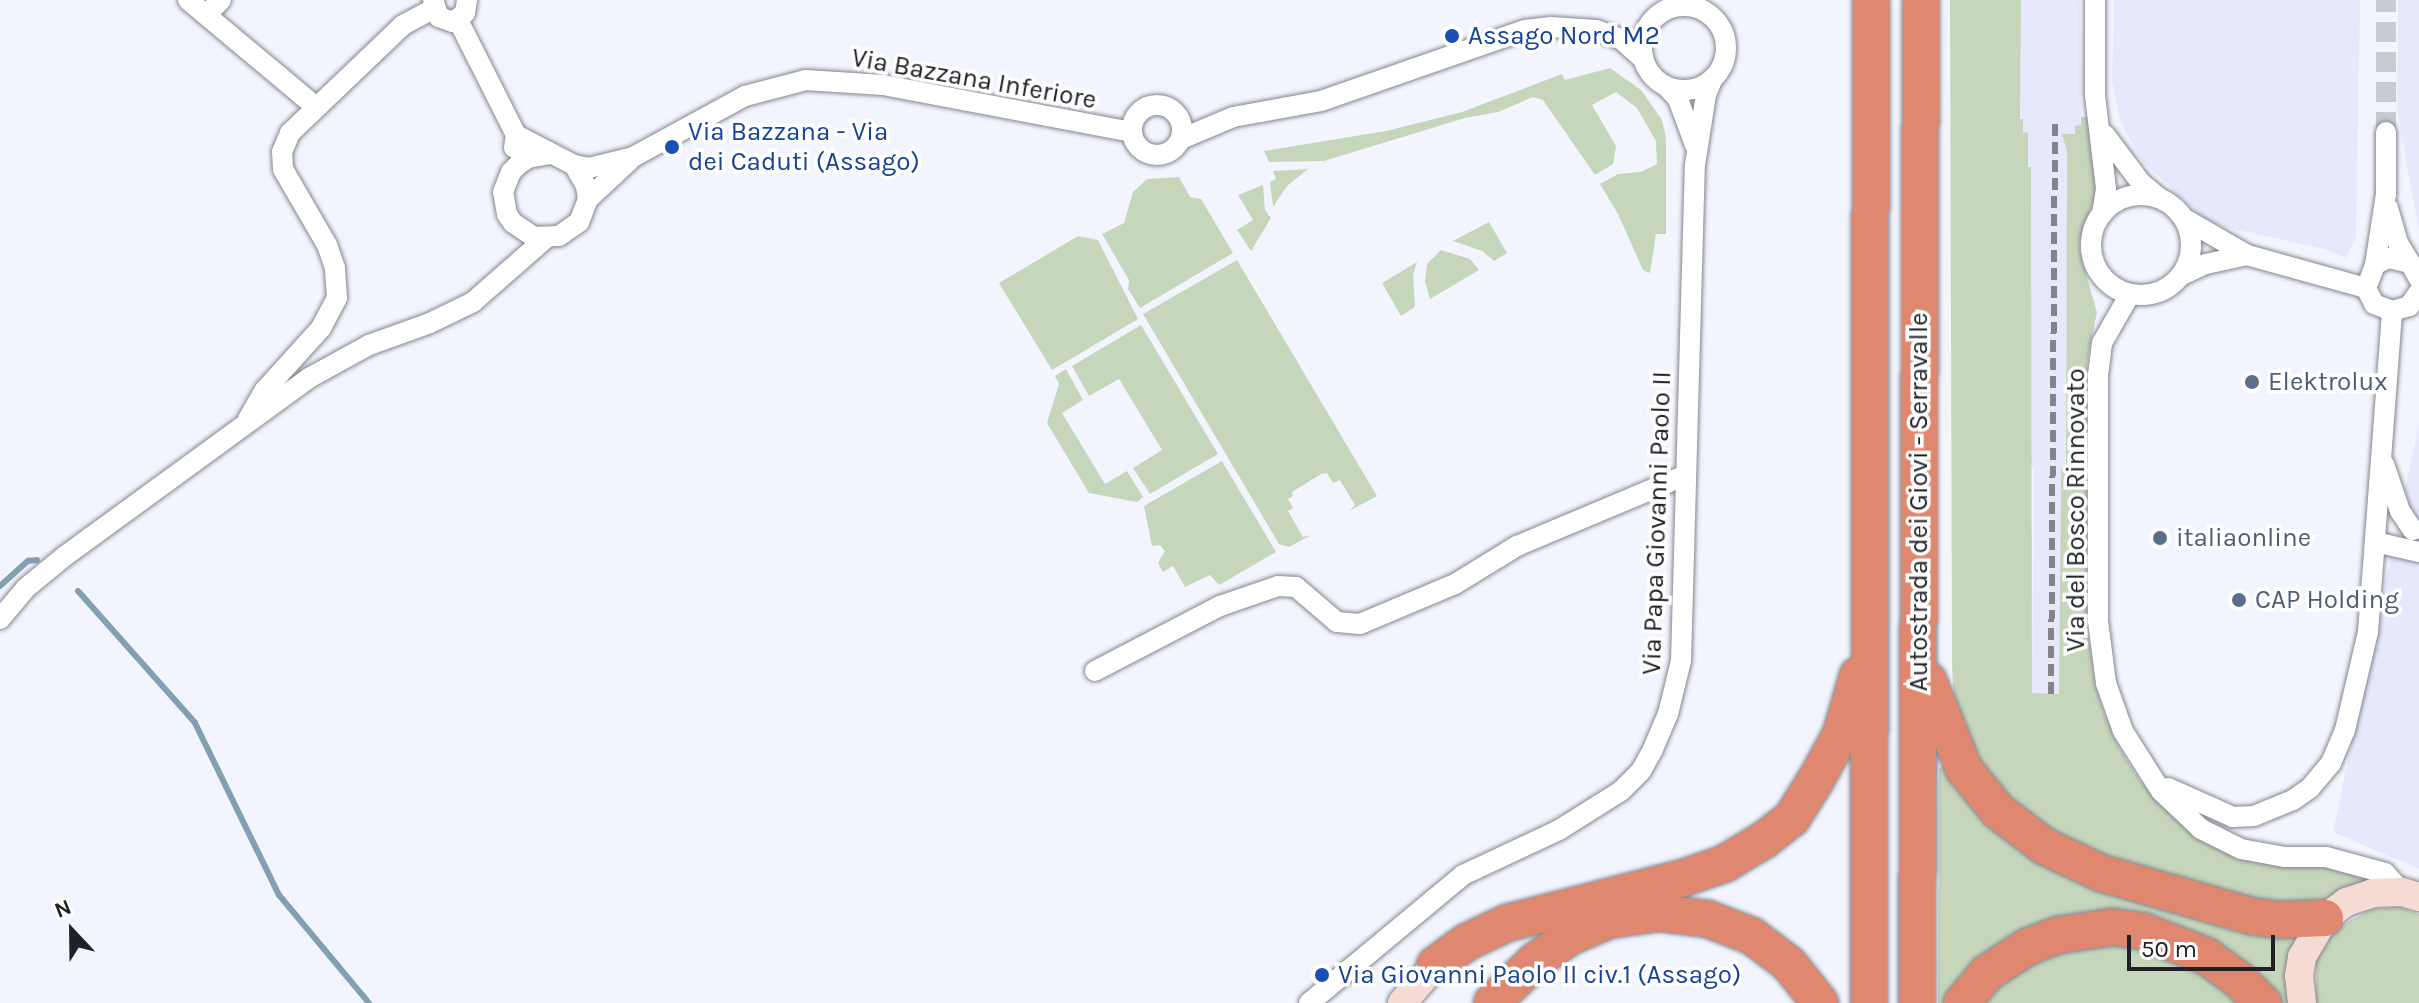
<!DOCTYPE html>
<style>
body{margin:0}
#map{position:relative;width:2419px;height:1003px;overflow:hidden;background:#f3f5fe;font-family:Karla,sans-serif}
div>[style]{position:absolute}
.built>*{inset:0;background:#e6e9fb}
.green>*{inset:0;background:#c6d6bb}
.stream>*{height:6px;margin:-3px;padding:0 3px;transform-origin:3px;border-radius:3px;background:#82a0b0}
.street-tunnel>*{height:20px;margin-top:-10px;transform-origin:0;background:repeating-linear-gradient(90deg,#c9cbd3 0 20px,transparent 0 30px)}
.roads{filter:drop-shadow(0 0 2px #84868f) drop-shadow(0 0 2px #84868f)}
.street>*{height:20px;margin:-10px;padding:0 10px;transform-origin:10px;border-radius:10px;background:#fff}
.street>.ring{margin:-10px;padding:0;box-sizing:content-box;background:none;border:20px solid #fff;border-radius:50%}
.secondary>*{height:28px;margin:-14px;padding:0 14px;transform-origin:14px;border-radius:14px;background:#f6dbd4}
.highway>*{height:36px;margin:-18px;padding:0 18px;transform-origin:18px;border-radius:18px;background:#e0886f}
.rail>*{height:6px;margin-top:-3px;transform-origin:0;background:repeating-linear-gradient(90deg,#82848a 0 12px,transparent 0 18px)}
.dots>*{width:22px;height:22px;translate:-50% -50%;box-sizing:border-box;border:4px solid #fff;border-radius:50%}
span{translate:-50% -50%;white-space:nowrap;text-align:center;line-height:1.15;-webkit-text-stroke:7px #fff;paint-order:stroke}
.transit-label{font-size:26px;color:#164399}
.left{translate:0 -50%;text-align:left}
.street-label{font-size:26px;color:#202125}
.service-label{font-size:26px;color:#4e5e75}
.north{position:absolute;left:32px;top:891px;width:80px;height:80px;-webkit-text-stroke:6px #fff;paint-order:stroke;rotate:338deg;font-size:22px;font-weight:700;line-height:32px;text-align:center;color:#202125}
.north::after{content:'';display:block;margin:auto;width:28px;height:36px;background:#202125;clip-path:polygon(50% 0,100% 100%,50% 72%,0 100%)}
.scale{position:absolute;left:2127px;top:935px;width:148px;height:36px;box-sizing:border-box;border:4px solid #202125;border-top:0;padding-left:10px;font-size:24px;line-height:28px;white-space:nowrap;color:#202125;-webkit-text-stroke:6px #fff;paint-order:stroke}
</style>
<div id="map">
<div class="built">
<div style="clip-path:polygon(2021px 0,2080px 0,2081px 126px,2075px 134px,2064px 134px,2067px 151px,2066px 468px,2061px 469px,2059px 694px,2032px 694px,2034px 468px,2029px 467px,2028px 133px,2023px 133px,2023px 120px,2020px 119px)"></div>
<div style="clip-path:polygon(2114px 0,2360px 0,2356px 238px,2346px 258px,2324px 249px,2210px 224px,2142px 161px,2121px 124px,2112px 82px)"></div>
<div style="clip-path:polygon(2398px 0,2419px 0,2419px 231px,2397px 111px)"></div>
<div style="clip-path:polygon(2419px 424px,2419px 869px,2333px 832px)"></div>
</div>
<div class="green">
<div style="clip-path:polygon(1950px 0,2021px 0,2020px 119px,2023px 119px,2023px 132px,2028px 133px,2028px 167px,2031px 167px,2032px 693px,2059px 694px,2061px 468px,2066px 467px,2067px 151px,2062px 134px,2075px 134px,2075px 126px,2081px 125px,2081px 117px,2087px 117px,2099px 185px,2080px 240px,2080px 253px,2097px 312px,2087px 362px,2087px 626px,2095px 684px,2104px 713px,2119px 747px,2140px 781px,2173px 816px,2198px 835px,2324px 863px,2381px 881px,2319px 906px,2261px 907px,2064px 849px,1979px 771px,1954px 708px,1952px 663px)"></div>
<div style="clip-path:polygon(1610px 68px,1641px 90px,1662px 120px,1666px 138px,1666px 234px,1656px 234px,1650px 273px,1643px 270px,1618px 214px,1600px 184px,1618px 174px,1641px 172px,1657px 164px,1656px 141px,1637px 108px,1616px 92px,1592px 105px,1616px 146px,1613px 164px,1595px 175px,1543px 100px,1533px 97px,1498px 112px,1465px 118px,1324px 161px,1269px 162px,1264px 151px,1386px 131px,1462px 112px,1562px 74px,1565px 80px)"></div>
<div style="clip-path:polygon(1308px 169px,1287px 186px,1273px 207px,1270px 182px,1276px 179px,1273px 171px)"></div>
<div style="clip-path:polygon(1179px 177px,1190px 197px,1201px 199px,1233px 253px,1140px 308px,1128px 289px,1129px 280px,1102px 234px,1124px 223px,1133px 192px,1147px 179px)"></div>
<div style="clip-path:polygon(1263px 185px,1265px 210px,1271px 218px,1251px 251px,1237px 230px,1253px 220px,1238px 195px)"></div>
<div style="clip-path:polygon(1489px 222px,1507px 253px,1494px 261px,1482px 251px,1453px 241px)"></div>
<div style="clip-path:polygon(1078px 236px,1098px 240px,1138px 319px,1052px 370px,999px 283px)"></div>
<div style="clip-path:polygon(1441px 250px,1470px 259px,1479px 270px,1430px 299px,1425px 282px,1427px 264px)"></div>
<div style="clip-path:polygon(1237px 260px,1377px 496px,1349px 511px,1355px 505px,1340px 480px,1333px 483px,1327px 473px,1321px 474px,1292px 492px,1293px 496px,1288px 499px,1293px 508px,1288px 511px,1303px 537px,1311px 535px,1289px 547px,1279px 544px,1143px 314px)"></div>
<div style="clip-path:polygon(1417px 262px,1413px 275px,1415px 307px,1401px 316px,1382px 283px)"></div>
<div style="clip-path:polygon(1141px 325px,1218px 454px,1150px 494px,1133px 468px,1162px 450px,1119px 379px,1089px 396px,1072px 366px)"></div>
<div style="clip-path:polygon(1066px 369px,1083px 400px,1062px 413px,1105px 484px,1127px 471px,1143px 497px,1137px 502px,1089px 493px,1047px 423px,1059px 384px,1055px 376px)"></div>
<div style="clip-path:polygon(1222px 461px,1276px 552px,1219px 585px,1210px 575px,1185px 587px,1173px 566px,1163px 572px,1158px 563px,1165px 551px,1160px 545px,1152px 546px,1144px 506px)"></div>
<div style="clip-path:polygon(1945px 765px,2000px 824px,2299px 928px,2289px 956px,2290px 1003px,2276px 1003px,2115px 918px,1953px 1003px,1938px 1003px,1939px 768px)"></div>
<div style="clip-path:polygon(2398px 907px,2419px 914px,2419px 1003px,2316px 1003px,2316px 961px,2334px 930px,2371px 909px)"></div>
<div style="clip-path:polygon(2072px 941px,2174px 951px,2247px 1003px,1971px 1003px,1979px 992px)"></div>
</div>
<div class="stream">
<div style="left:0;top:586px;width:38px;rotate:-42deg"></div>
<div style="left:28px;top:561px;width:9px;rotate:-6deg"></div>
<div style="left:78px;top:591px;width:176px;rotate:48.4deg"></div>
<div style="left:195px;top:723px;width:191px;rotate:64deg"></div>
<div style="left:279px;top:895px;width:141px;rotate:50.2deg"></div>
</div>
<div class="street-tunnel">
<div style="left:2386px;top:132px;width:132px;rotate:-90deg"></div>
</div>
<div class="roads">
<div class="street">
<div style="left:188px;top:0;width:167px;rotate:39.9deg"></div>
<div style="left:433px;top:0;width:18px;rotate:71deg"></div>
<div style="left:439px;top:17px;width:15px;rotate:20deg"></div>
<div style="left:453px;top:22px;width:15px;rotate:-37deg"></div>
<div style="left:465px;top:13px;width:13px;rotate:-81deg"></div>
<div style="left:2095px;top:0;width:95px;rotate:90deg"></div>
<div style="left:2095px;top:95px;width:95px;rotate:83.3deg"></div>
<div style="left:2106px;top:189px;width:25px;rotate:99deg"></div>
<div class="ring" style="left:1642px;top:6px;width:64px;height:64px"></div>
<div style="left:206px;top:15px;width:21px;rotate:-45deg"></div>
<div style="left:458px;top:20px;width:129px;rotate:63.2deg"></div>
<div style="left:516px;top:135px;width:13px;rotate:99deg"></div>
<div style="left:1667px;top:87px;width:16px;rotate:47deg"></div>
<div style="left:1678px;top:99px;width:49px;rotate:69.7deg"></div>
<div class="ring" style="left:1132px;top:105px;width:30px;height:30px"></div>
<div style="left:516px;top:135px;width:65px;rotate:27.3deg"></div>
<div style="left:574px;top:165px;width:24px;rotate:60deg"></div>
<div style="left:586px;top:186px;width:13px;rotate:81deg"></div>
<div style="left:588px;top:199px;width:25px;rotate:111deg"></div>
<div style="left:579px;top:222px;width:24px;rotate:145deg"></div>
<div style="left:559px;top:236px;width:25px;rotate:178deg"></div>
<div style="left:534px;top:237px;width:25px;rotate:-146deg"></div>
<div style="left:513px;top:223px;width:11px;rotate:-124deg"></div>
<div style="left:507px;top:214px;width:22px;rotate:-100deg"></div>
<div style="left:503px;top:192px;width:22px;rotate:-68deg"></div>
<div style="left:511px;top:172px;width:11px;rotate:-45deg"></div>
<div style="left:519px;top:164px;width:11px;rotate:-34deg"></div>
<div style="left:528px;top:158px;width:23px;rotate:-10deg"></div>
<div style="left:2105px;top:135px;width:60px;rotate:53.1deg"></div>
<div style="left:2141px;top:183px;width:23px;rotate:40deg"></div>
<div style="left:1181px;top:139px;width:56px;rotate:-22.9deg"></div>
<div style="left:1233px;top:117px;width:89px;rotate:-10.3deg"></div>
<div style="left:1321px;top:101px;width:216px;rotate:-19.2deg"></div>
<div style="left:1525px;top:30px;width:26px;rotate:-7deg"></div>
<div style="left:1551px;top:27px;width:45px;rotate:3.8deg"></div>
<div style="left:1596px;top:30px;width:27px;rotate:20deg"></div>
<div style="left:1621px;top:39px;width:28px;rotate:42deg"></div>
<div style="left:574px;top:165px;width:15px;rotate:11deg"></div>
<div style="left:589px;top:168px;width:45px;rotate:-14deg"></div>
<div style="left:633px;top:157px;width:128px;rotate:-28.6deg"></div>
<div style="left:745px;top:96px;width:63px;rotate:-14.7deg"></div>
<div style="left:806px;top:80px;width:77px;rotate:3.7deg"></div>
<div style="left:883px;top:85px;width:253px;rotate:10.7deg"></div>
<div class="ring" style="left:2091px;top:195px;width:80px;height:80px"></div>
<div style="left:588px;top:199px;width:57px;rotate:-42.9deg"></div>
<div style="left:2388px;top:208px;width:36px;rotate:74deg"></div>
<div style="left:2398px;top:243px;width:23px;rotate:59deg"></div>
<div style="left:2183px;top:218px;width:74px;rotate:30deg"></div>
<div style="left:2247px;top:255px;width:123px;rotate:15.5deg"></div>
<div style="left:2375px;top:265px;width:72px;rotate:-81.2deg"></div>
<div style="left:2386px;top:194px;width:62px;rotate:-90deg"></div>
<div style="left:2182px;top:275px;width:26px;rotate:-25deg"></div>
<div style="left:2206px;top:264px;width:42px;rotate:-12.4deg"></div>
<div style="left:2419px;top:279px;width:18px;rotate:-119deg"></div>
<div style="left:2410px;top:263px;width:23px;rotate:-167deg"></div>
<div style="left:2388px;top:258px;width:15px;rotate:152deg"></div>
<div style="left:2375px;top:265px;width:25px;rotate:111deg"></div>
<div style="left:2366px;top:288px;width:18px;rotate:63deg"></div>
<div style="left:2374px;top:304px;width:19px;rotate:21deg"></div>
<div style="left:2392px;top:311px;width:18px;rotate:-16deg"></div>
<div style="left:2409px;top:306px;width:17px;rotate:-54deg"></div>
<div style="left:2130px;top:294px;width:56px;rotate:119.7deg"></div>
<div style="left:2102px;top:343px;width:31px;rotate:97deg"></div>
<div style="left:2098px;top:374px;width:247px;rotate:90deg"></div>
<div style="left:2098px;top:621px;width:63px;rotate:82.6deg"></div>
<div style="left:2106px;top:683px;width:51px;rotate:70.5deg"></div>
<div style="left:2123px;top:731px;width:71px;rotate:57.7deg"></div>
<div style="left:2161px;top:791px;width:55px;rotate:43.5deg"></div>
<div style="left:2201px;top:829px;width:45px;rotate:26.6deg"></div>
<div style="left:2241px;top:849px;width:45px;rotate:10.3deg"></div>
<div style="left:2285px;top:857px;width:41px"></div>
<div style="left:2326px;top:857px;width:61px;rotate:15.2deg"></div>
<div style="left:2385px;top:873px;width:25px;rotate:48deg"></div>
<div style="left:248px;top:419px;width:34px;rotate:-60deg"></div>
<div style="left:265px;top:390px;width:84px;rotate:-47.9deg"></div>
<div style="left:321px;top:328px;width:34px;rotate:-62deg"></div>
<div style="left:337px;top:298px;width:30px;rotate:-94deg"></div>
<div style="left:335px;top:268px;width:24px;rotate:-109deg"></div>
<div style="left:327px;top:245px;width:88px;rotate:-120.1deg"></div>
<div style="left:283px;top:169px;width:17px;rotate:-93deg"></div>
<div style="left:282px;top:152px;width:21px;rotate:-67deg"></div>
<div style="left:290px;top:133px;width:156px;rotate:-43.7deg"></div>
<div style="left:403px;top:25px;width:34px;rotate:-28deg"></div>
<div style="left:2384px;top:464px;width:50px;rotate:71.2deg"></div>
<div style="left:2400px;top:511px;width:23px;rotate:56deg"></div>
<div style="left:2375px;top:542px;width:45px;rotate:12.8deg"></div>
<div style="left:0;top:619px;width:40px;rotate:-50deg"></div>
<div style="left:26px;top:588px;width:50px;rotate:-39.4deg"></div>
<div style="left:65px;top:556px;width:302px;rotate:-36.1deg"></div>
<div style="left:309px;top:378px;width:68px;rotate:-28.8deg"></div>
<div style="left:369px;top:345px;width:65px;rotate:-19.8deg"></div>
<div style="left:430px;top:323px;width:48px;rotate:-26deg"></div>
<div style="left:473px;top:302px;width:97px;rotate:-41.2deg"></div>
<div style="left:1095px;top:671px;width:141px;rotate:-27.5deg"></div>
<div style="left:1220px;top:606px;width:61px;rotate:-19deg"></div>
<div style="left:1278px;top:586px;width:18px;rotate:3deg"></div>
<div style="left:1296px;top:587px;width:54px;rotate:40.5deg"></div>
<div style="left:1337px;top:622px;width:23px;rotate:5deg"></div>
<div style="left:1360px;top:624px;width:103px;rotate:-22.8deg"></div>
<div style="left:1455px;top:584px;width:73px;rotate:-31.5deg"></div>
<div style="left:1517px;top:546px;width:183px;rotate:-22.8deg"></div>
<div style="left:2168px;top:788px;width:71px;rotate:24deg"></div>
<div style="left:2233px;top:817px;width:21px;rotate:-3deg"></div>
<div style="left:2254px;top:816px;width:42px;rotate:-22.3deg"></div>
<div style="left:2293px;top:800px;width:21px;rotate:-35deg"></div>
<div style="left:2310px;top:788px;width:33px;rotate:-50deg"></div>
<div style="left:2331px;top:763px;width:36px;rotate:-67deg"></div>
<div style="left:2345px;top:730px;width:101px;rotate:-76.8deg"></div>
<div style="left:2368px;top:632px;width:322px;rotate:-85.7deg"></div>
<div style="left:1309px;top:1003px;width:200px;rotate:-39.7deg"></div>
<div style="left:1463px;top:875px;width:106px;rotate:-25.1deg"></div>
<div style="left:1559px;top:830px;width:73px;rotate:-32.2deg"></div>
<div style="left:1621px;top:791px;width:28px;rotate:-45deg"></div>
<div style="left:1641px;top:771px;width:25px;rotate:-61deg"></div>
<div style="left:1653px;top:749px;width:38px;rotate:-67deg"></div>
<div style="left:1668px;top:714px;width:55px;rotate:-76.2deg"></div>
<div style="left:1681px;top:661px;width:496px;rotate:-88.4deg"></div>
<div style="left:1695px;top:165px;width:71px;rotate:-81.1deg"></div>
<div style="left:1706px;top:95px;width:18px;rotate:-68deg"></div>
</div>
<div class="secondary">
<div style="left:1402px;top:1003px;width:50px;rotate:-49deg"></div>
<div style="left:2302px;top:1003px;width:27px;rotate:-96deg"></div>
<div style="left:2299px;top:976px;width:19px;rotate:-81deg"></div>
<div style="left:2302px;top:957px;width:45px;rotate:-59.5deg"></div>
<div style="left:2325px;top:918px;width:26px;rotate:-37deg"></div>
<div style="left:2346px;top:902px;width:28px;rotate:-18deg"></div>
<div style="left:2373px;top:893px;width:29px;rotate:-2deg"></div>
<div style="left:2402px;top:892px;width:18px;rotate:16deg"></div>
</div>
<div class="highway">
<div style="left:1928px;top:680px;width:96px;rotate:68deg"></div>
<div style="left:1964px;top:769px;width:54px;rotate:51deg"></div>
<div style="left:1998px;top:811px;width:58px;rotate:37.3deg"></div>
<div style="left:2044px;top:846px;width:63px;rotate:25.3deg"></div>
<div style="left:2101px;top:873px;width:156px;rotate:16deg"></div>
<div style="left:2251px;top:916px;width:28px;rotate:8deg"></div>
<div style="left:2279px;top:920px;width:46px;rotate:-2.5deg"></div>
<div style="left:1435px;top:965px;width:39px;rotate:-36deg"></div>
<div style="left:1467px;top:942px;width:44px;rotate:-25.4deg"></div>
<div style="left:1507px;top:923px;width:182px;rotate:-14.3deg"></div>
<div style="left:1683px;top:878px;width:43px;rotate:-18.9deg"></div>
<div style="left:1724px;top:864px;width:47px;rotate:-31deg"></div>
<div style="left:1764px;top:840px;width:36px;rotate:-38deg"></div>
<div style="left:1792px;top:818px;width:47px;rotate:-58deg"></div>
<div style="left:1817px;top:778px;width:50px;rotate:-61.4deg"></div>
<div style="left:1841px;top:734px;width:61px;rotate:-73.9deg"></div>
<div style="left:1492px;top:1003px;width:59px;rotate:-44.3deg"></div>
<div style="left:1534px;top:962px;width:43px;rotate:-35.5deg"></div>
<div style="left:1569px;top:937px;width:43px;rotate:-23deg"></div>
<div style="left:1609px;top:920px;width:50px;rotate:-8deg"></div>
<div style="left:1659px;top:913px;width:49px;rotate:7deg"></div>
<div style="left:1708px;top:919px;width:47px;rotate:21.1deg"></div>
<div style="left:1752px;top:936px;width:46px;rotate:37.1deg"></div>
<div style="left:1789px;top:964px;width:50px;rotate:51.5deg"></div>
<div style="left:1869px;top:1003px;width:1003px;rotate:-89.89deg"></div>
<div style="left:1917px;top:1003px;width:1003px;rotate:-89.77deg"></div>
<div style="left:1962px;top:1003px;width:39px;rotate:-50deg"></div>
<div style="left:1987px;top:973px;width:48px;rotate:-33deg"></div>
<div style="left:2027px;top:947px;width:33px;rotate:-21deg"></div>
<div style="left:2058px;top:935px;width:56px;rotate:-8.3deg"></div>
<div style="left:2113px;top:927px;width:29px;rotate:8deg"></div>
<div style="left:2142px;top:931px;width:69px;rotate:21.3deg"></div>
<div style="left:2206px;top:956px;width:39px;rotate:36deg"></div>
<div style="left:2238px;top:979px;width:35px;rotate:44deg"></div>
</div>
</div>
<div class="rail">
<div style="left:2051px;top:694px;width:575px;rotate:-89.6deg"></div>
</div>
<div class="dots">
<div style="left:1452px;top:36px;background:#1a4fb4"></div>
<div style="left:672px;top:147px;background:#1a4fb4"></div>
<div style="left:2252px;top:382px;background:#5c6f8a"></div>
<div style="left:2160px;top:538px;background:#5c6f8a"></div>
<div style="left:2239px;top:600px;background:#5c6f8a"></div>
<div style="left:1322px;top:975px;background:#1a4fb4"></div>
</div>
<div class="transit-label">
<span class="left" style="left:1468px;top:36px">Assago Nord M2</span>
<span class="left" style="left:688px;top:147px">Via Bazzana - Via<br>dei Caduti (Assago)</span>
<span class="left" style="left:1338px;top:975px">Via Giovanni Paolo II civ.1 (Assago)</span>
</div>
<div class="street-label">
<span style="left:974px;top:79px;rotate:10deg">Via Bazzana Inferiore</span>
<span style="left:1919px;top:502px;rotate:-90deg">Autostrada dei Giovi - Serravalle</span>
<span style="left:2076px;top:510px;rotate:-90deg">Via del Bosco Rinnovato</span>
<span style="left:1657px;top:523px;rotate:-88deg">Via Papa Giovanni Paolo II</span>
</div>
<div class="service-label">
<span class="left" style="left:2268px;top:382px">Elektrolux</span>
<span class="left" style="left:2176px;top:538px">italiaonline</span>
<span class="left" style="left:2255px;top:600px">CAP Holding</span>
</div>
<div class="north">N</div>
<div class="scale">50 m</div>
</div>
